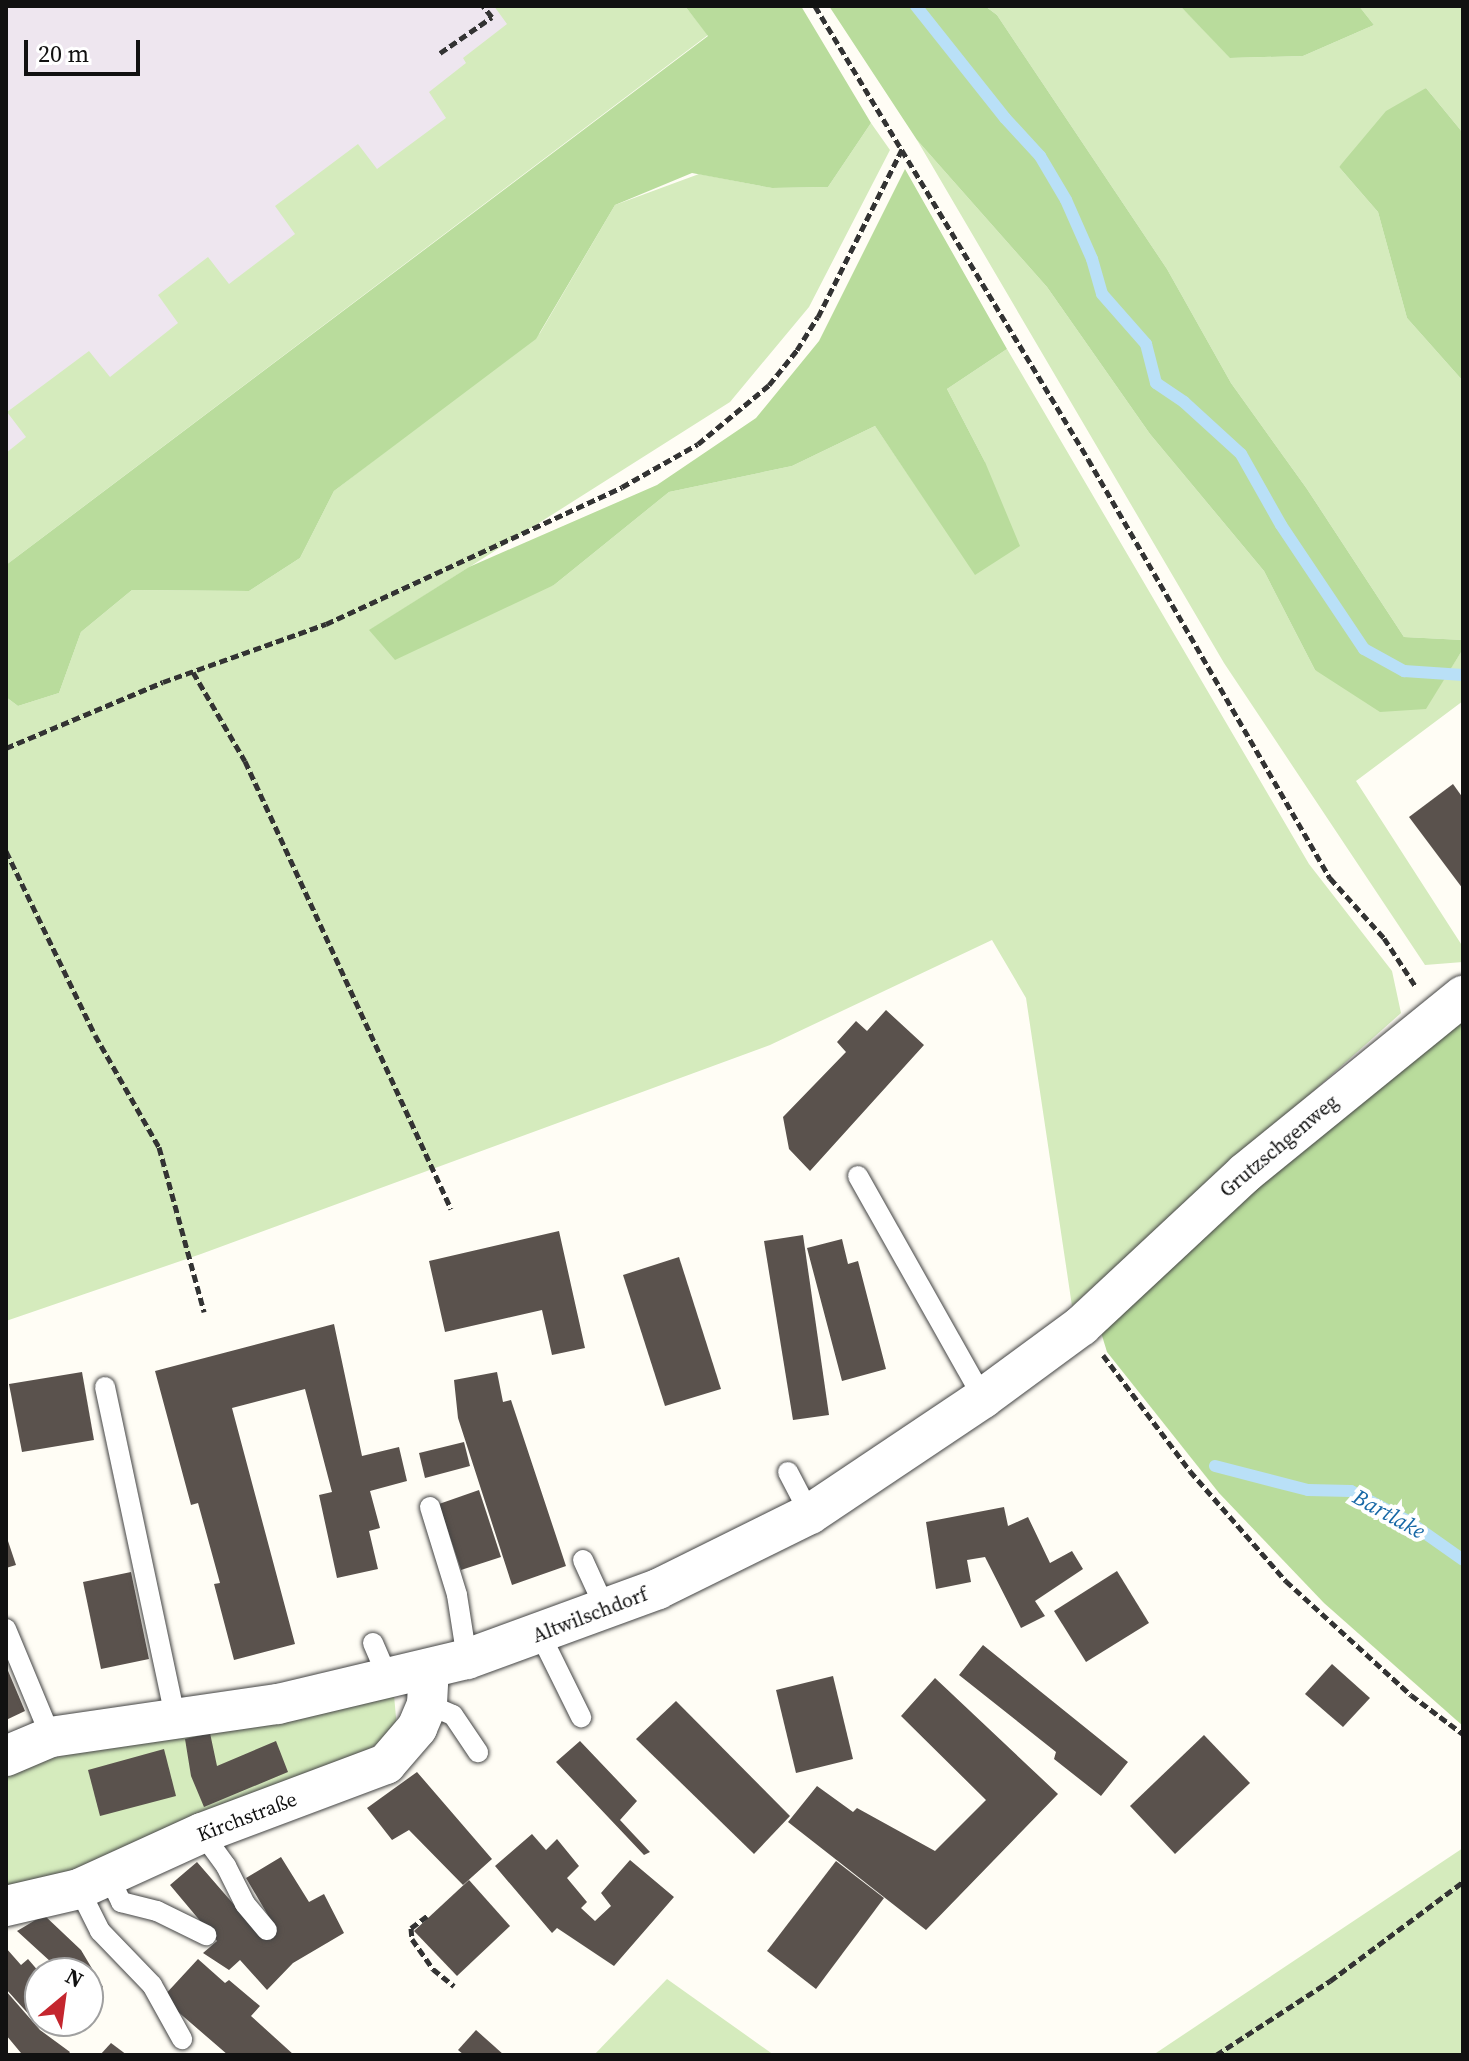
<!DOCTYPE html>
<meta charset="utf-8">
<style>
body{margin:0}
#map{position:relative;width:1469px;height:2061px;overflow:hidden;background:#fffdf5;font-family:"Source Serif 4",serif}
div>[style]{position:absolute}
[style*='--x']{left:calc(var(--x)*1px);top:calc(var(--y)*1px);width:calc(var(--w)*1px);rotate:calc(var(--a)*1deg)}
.industrial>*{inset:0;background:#eee6ef}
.green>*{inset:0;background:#d5ebbd}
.forest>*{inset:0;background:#b9dc9c}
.stream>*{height:12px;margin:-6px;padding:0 6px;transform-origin:6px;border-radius:6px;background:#b9e0f7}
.building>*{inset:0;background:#5a524d}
.path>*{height:5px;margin-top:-2.5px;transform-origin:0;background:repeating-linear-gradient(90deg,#333 0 8px,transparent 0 12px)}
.roads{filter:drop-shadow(0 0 2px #444) drop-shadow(0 0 2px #444)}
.service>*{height:20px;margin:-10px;padding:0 10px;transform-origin:10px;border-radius:10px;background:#fff}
.minor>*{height:40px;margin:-20px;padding:0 20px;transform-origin:20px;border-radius:20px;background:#fff}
span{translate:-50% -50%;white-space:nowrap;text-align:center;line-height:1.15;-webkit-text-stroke:8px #fff;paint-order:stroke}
.street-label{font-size:20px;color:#111}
.water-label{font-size:22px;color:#1768a6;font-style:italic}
.frame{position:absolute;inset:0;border:8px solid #111;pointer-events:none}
.north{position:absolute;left:24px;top:1957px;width:80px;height:80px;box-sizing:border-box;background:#fff;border:2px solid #a0a0a0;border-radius:50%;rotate:29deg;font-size:22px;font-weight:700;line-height:32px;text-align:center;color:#111}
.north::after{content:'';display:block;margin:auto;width:28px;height:36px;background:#c4262e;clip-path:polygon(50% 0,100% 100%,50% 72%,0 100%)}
.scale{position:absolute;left:24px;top:40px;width:116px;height:36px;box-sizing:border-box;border:4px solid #111;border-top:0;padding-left:10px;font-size:24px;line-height:28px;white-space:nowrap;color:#111;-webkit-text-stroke:6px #fff;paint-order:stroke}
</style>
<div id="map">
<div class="industrial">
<i style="clip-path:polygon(6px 6px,685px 6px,6px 565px)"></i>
</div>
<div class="green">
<i style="clip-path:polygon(494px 6px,685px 6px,708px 35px,6px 565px,6px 453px,26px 437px,7px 412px,89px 351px,110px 377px,178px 323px,158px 295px,208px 257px,229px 284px,295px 234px,275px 206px,358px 144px,377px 169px,446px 118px,429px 92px,466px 63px,463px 58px,507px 24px)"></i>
<i style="clip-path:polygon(985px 6px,1180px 6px,1231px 58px,1303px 56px,1374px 25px,1359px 6px,1463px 6px,1463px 133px,1426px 88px,1339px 167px,1378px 212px,1407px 318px,1463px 381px,1463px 640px,1404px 637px,1307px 489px,1231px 383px,1167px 269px,997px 15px)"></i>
<i style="clip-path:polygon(871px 123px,890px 150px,809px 307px,730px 402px,370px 630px,554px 585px,669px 492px,792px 466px,875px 426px,976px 574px,985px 462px,947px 389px,1007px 349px,1309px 864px,1392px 971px,1401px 1013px,1072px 1306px,1026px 998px,992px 940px,770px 1045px,201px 1254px,6px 1321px,6px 697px,18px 706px,59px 693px,81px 632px,132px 590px,249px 591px,300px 558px,334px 491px,540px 333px,615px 205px,699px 174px,772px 188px,828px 187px)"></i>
<i style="clip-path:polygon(917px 140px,1047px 287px,1150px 434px,1264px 571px,1315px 670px,1425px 709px,1463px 649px,1463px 701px,1356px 781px,1463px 947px,1463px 962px,1425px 965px,1224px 663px)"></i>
<i style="clip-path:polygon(394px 1695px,397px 1729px,360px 1756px,120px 1855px,6px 1891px,6px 1778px,36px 1762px,121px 1742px)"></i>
<i style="clip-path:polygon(1463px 1848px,1463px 2055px,1153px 2055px)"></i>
<i style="clip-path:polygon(667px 1979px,774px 2055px,594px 2055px)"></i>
</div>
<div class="forest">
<i style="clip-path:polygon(685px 6px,801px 6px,871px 123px,828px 187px,772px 188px,692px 173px,615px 205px,536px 339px,334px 491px,300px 558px,249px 591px,132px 590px,81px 632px,59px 693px,18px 706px,6px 697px,6px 565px,708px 36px)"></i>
<i style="clip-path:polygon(829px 6px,985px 6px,997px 15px,1167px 269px,1231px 383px,1307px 489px,1404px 637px,1463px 640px,1463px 649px,1426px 709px,1380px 712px,1315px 670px,1264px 571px,1150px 434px,1047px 287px,917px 140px)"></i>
<i style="clip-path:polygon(1180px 6px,1359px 6px,1374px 25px,1303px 56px,1230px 58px)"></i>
<i style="clip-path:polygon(1426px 88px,1463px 133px,1463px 381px,1407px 318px,1378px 212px,1339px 167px,1386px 111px)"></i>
<i style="clip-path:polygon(905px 169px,1007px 349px,947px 389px,985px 462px,1020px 546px,975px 575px,875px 426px,792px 466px,669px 492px,554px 585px,395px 660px,369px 630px,469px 567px,657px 485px,756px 418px,819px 341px)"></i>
<i style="clip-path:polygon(1463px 1021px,1463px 1726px,1324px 1603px,1219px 1493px,1107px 1352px,1100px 1329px,1256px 1183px)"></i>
</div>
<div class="stream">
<i style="--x:916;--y:6;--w:143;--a:51.5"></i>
<i style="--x:1005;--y:118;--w:52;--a:47.4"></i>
<i style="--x:1040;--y:156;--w:51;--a:59.4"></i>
<i style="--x:1066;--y:200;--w:64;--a:66.2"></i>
<i style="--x:1092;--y:259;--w:36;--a:74"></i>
<i style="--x:1102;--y:294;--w:67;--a:48.7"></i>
<i style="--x:1146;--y:344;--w:40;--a:75.6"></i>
<i style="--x:1156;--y:383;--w:34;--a:34"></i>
<i style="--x:1184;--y:402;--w:77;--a:42.4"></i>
<i style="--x:1241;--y:454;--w:81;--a:60.6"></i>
<i style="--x:1281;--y:525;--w:149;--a:56.2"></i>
<i style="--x:1364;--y:649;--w:46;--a:28.8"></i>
<i style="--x:1404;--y:671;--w:59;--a:3.9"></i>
<i style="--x:1215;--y:1466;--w:96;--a:14.5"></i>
<i style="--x:1308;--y:1490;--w:43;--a:1.3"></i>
<i style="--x:1351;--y:1491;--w:64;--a:27.8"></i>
<i style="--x:1408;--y:1521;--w:67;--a:35.3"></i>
</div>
<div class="building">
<i style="clip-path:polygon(1453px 784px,1463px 798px,1463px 889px,1409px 817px)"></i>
<i style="clip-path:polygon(886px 1010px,924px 1045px,810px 1171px,789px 1149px,783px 1117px,846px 1052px,837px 1042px,856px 1021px,867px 1031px)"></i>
<i style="clip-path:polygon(559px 1231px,585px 1348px,552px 1355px,542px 1310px,445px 1332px,429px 1261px)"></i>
<i style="clip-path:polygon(803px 1235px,829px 1415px,793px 1420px,764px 1241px)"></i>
<i style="clip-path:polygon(842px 1239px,848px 1264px,858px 1261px,886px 1369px,842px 1381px,807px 1248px)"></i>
<i style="clip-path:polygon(679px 1257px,721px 1389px,665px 1406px,623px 1275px)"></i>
<i style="clip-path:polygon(334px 1324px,362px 1456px,399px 1447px,407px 1481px,370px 1491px,380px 1528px,369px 1531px,378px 1569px,337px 1578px,319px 1495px,332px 1492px,305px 1389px,232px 1408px,295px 1644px,234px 1660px,214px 1584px,220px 1583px,198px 1503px,191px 1505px,155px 1371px)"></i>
<i style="clip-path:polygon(82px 1372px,94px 1440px,22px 1452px,9px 1384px)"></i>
<i style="clip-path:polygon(497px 1372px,503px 1402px,511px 1400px,566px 1566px,512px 1585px,458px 1418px,454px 1380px)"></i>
<i style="clip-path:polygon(464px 1442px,470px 1466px,425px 1478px,419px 1453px)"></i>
<i style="clip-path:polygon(479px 1490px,501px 1557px,461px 1570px,439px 1504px)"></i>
<i style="clip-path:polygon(1004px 1507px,1008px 1526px,1028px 1517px,1050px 1563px,1072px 1551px,1083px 1569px,1035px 1601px,1045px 1616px,1021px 1628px,985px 1557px,967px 1560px,971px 1582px,936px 1589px,926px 1522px)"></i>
<i style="clip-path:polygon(6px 1535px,16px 1565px,6px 1568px)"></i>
<i style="clip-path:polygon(1117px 1571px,1149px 1623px,1086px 1662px,1054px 1611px)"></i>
<i style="clip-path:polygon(131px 1572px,149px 1659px,101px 1669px,83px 1582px)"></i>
<i style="clip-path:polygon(983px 1645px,1128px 1762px,1101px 1796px,1054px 1759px,1056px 1752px,959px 1675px)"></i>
<i style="clip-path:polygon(1332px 1664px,1370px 1698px,1343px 1727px,1305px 1694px)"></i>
<i style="clip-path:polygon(6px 1666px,25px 1711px,6px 1720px)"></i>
<i style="clip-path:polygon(833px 1676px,853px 1759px,796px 1773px,776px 1690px)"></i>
<i style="clip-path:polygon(935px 1678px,1058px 1794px,926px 1930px,788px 1822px,817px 1786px,853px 1812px,857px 1808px,935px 1851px,986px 1800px,901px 1716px)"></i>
<i style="clip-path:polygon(676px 1701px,790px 1816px,754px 1854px,636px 1739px)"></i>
<i style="clip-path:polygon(210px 1733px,217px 1766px,276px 1741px,288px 1772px,204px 1807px,191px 1776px,185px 1739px)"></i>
<i style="clip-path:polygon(1204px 1735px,1250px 1783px,1175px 1854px,1130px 1806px)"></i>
<i style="clip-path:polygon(580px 1741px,637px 1801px,620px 1820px,650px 1852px,644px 1855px,556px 1762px)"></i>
<i style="clip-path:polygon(164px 1749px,176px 1796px,100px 1816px,88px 1770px)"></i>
<i style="clip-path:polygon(417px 1772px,492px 1859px,463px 1885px,409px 1830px,392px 1840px,367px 1808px)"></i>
<i style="clip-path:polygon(532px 1834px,546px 1850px,557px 1839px,579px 1866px,567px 1878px,587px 1902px,581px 1908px,595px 1921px,611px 1906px,601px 1893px,630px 1860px,674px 1897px,614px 1966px,557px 1928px,552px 1933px,495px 1866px)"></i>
<i style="clip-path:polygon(281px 1857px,309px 1902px,324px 1894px,344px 1933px,293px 1963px,267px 1990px,240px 1960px,229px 1970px,203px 1953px,217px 1941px,170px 1885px,197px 1862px,262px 1937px,275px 1927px,246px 1878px)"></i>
<i style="clip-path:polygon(836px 1861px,884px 1898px,816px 1989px,767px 1951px)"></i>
<i style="clip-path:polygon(469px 1880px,510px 1926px,457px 1976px,414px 1931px)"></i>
<i style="clip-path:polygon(44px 1915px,81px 1950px,103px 1987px,88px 2001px,88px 1973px,63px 1973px,17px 1931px)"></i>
<i style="clip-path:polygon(6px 1948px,21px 1965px,28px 1959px,40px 1973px,40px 2021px,49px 2021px,41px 2028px,6px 1989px)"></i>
<i style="clip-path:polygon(198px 1959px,225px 1983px,229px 1980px,260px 2006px,251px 2016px,294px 2055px,228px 2055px,162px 1998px)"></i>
<i style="clip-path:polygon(6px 1991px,40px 2030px,70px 2052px,68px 2055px,21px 2053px,6px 2035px)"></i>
<i style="clip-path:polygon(476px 2030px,504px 2055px,464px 2055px,458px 2050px)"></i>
<i style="clip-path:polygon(111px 2043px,127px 2055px,100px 2055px)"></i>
</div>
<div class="path">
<i style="--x:815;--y:6;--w:529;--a:58.92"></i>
<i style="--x:1088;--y:459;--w:484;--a:60"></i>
<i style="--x:1330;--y:878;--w:81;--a:48"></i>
<i style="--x:1384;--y:938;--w:59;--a:56.9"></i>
<i style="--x:440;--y:53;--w:63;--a:-34.7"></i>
<i style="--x:492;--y:17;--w:14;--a:-129"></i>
<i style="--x:193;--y:672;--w:103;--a:59.7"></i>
<i style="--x:245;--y:761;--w:493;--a:65.3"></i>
<i style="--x:6;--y:748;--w:170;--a:-22.8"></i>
<i style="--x:163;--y:682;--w:173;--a:-19.6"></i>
<i style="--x:326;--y:624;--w:326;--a:-24.8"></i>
<i style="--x:622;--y:487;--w:87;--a:-29.5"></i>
<i style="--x:698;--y:444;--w:92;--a:-39.7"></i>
<i style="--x:769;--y:385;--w:45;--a:-51.3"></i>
<i style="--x:797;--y:350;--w:39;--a:-58"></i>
<i style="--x:818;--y:317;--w:190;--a:-63.4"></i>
<i style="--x:6;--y:851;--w:204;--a:64.2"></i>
<i style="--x:95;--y:1035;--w:129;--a:60.3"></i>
<i style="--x:159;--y:1147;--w:171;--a:74.7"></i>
<i style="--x:1103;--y:1355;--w:145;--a:53.1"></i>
<i style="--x:1190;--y:1471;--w:146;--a:48.9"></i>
<i style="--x:1286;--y:1581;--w:169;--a:42.4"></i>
<i style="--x:1411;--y:1695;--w:65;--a:36.9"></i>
<i style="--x:427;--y:1916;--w:20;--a:143"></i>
<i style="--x:411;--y:1928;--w:11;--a:85"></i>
<i style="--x:412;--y:1939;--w:37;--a:55"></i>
<i style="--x:433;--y:1969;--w:27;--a:39"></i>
<i style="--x:1216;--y:2055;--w:136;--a:-33"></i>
<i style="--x:1330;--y:1981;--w:166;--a:-36.7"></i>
</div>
<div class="roads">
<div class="service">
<i style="--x:858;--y:1176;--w:255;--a:60.6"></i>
<i style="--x:105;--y:1387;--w:340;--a:78"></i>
<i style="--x:788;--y:1472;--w:47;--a:62.4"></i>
<i style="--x:430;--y:1507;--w:92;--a:72.9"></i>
<i style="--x:457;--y:1595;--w:65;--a:81.1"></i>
<i style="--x:583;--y:1560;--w:53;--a:65.4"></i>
<i style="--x:6;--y:1629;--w:117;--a:67.4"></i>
<i style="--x:540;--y:1634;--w:93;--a:63.7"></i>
<i style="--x:373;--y:1643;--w:40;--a:66.6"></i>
<i style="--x:427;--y:1704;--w:28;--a:23"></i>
<i style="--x:453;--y:1715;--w:45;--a:56"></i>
<i style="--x:202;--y:1833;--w:41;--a:54"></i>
<i style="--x:226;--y:1866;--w:42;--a:63.4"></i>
<i style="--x:245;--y:1904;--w:34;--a:50"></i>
<i style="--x:109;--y:1877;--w:28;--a:64"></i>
<i style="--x:121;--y:1902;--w:37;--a:14"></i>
<i style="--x:157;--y:1911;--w:55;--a:26.1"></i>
<i style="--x:79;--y:1889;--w:47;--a:63.4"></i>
<i style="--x:100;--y:1931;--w:75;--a:46.1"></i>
<i style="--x:152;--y:1985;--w:62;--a:60.9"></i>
</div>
<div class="minor">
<i style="--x:6;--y:1756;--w:49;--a:-22.9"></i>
<i style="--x:51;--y:1737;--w:229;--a:-8.3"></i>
<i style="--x:278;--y:1704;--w:194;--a:-13.4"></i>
<i style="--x:467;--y:1659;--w:203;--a:-20.1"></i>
<i style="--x:658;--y:1589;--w:169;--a:-26.3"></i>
<i style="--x:810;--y:1514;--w:208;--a:-33.8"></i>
<i style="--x:983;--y:1398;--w:122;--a:-36.3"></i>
<i style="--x:1081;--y:1326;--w:224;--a:-43"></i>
<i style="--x:1245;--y:1173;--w:281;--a:-39.1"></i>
<i style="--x:6;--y:1906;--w:75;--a:-13.1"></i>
<i style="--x:79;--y:1889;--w:135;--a:-24.5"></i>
<i style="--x:202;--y:1833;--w:197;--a:-20.6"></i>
<i style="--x:386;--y:1764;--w:48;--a:-49.3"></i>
<i style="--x:417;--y:1728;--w:26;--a:-67"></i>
<i style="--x:427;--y:1704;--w:35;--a:-87"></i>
</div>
</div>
<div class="street-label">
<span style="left:1279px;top:1146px;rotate:-40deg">Grutzschgenweg</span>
<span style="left:590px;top:1615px;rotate:-21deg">Altwilschdorf</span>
<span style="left:247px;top:1817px;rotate:-21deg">Kirchstraße</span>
</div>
<div class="water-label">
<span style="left:1389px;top:1514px;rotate:29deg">Bartlake</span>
</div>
<div class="frame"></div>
<div class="north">N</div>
<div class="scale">20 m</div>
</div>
